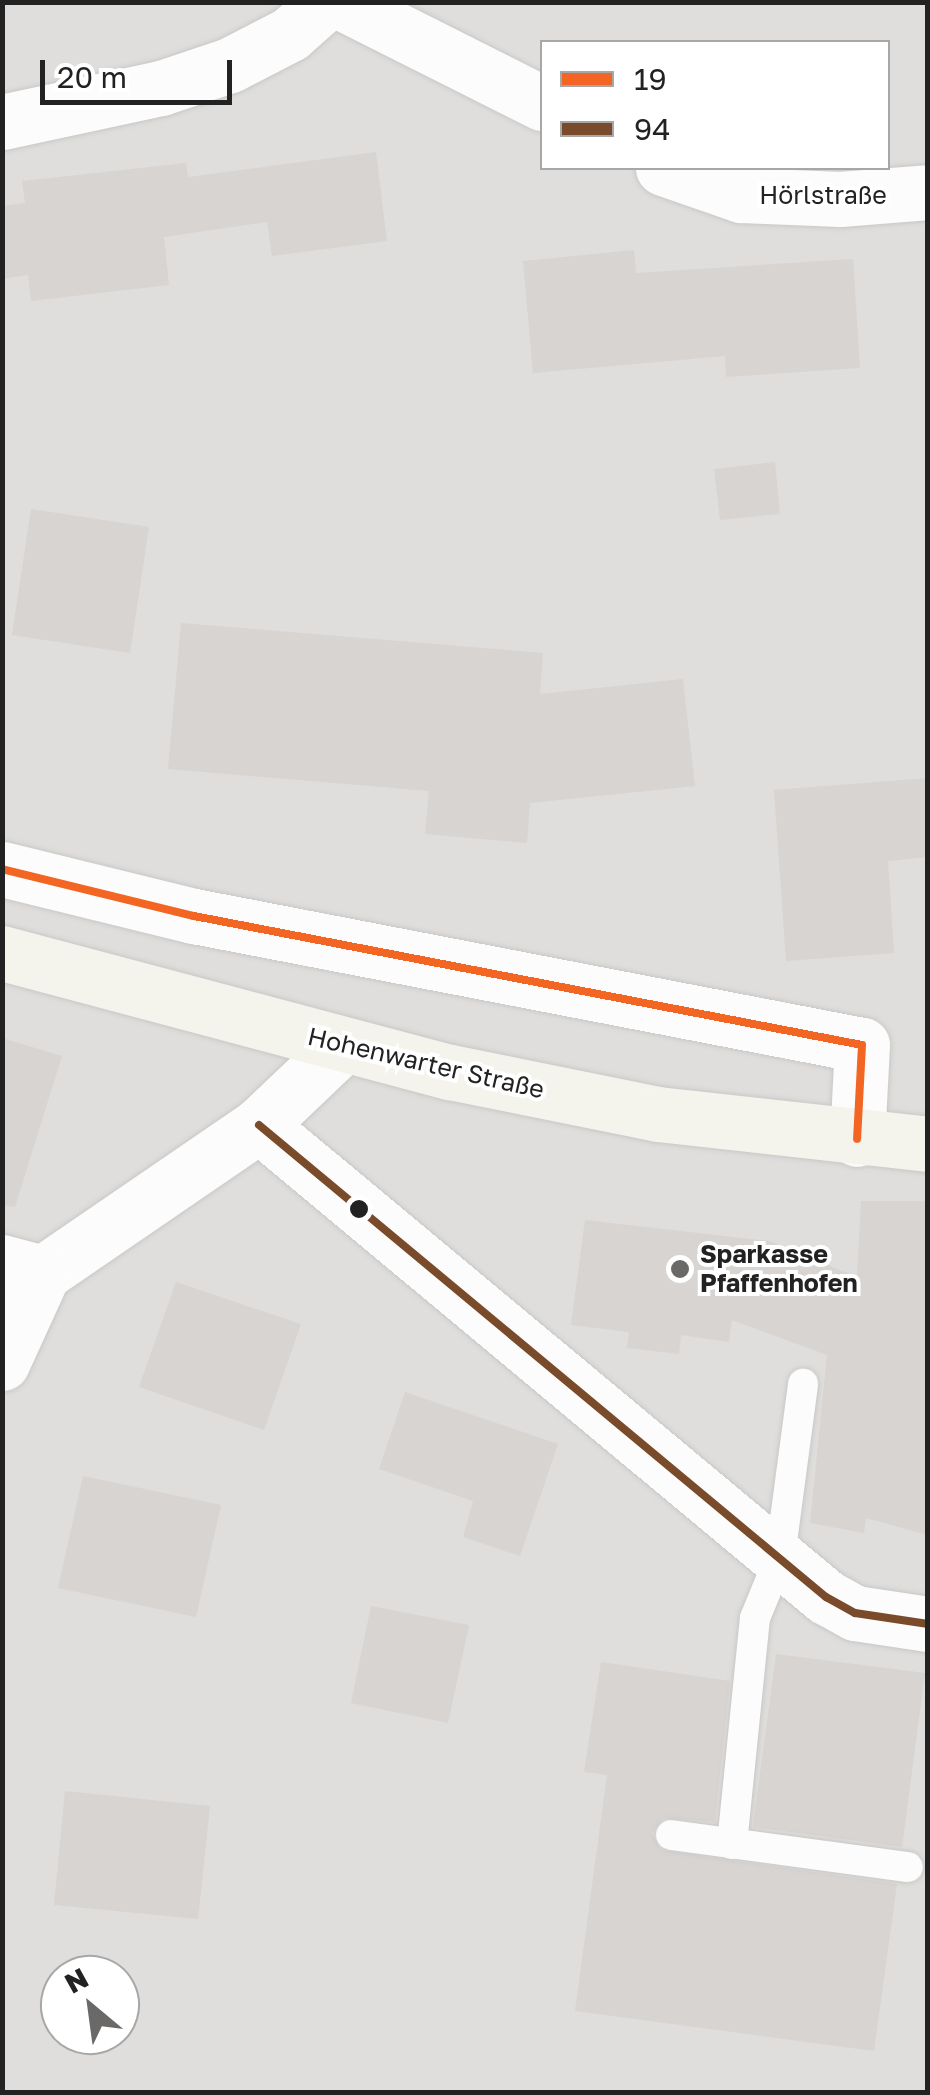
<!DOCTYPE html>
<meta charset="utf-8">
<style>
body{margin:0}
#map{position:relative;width:930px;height:2095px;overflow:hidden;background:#f0eeeb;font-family:"Golos Text",sans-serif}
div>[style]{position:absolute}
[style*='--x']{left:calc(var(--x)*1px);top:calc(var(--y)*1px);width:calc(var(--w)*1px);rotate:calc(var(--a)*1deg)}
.residential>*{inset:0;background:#dfdedc}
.building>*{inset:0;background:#d7d4d2}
.roads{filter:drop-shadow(0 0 2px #c9c8c7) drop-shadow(0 0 2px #c9c8c7)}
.lane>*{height:30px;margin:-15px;padding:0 15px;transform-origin:15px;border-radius:15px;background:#fdfcfc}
.street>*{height:55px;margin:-27.5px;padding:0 27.5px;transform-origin:27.5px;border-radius:27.5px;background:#fdfcfc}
.secondary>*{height:55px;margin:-27.5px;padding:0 27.5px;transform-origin:27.5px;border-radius:27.5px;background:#f4f4ed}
.bus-1>*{height:8px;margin:-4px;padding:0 4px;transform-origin:4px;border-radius:4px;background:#f26522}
.bus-2>*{height:8px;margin:-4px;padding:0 4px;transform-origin:4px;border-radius:4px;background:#7a4b2a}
.dots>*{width:28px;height:28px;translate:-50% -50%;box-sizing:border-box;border:5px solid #fff;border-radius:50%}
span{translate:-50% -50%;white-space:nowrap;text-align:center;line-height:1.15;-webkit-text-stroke:8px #fff;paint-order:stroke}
.street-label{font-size:25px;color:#222}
.poi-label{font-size:25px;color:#222;font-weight:700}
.left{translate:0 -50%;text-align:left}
.frame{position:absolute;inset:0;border:5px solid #222;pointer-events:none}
.legend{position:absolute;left:540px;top:40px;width:350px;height:130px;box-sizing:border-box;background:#fff;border:2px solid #a7a7a7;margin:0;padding:12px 18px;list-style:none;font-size:30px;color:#222}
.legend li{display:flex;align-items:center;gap:20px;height:50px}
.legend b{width:50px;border:2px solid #a7a7a7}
.north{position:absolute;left:40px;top:1955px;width:100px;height:100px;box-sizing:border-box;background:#fff;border:2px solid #a7a7a7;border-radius:50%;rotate:331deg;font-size:28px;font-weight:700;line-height:40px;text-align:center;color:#222}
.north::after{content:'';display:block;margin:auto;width:35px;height:45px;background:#6a6968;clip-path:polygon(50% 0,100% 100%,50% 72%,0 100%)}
.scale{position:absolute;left:40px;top:60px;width:192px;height:45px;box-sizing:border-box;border:5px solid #222;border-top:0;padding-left:12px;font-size:30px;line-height:35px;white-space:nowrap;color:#222;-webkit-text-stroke:8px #fff;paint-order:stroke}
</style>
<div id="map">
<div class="residential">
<i style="clip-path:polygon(evenodd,3px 3px,927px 3px,927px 2092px,3px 2092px,3px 3px,542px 42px,888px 42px,888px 168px,542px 168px,542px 42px,3px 3px,60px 1975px,120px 1975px,120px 2035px,60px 2035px,60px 1975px)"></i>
</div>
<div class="building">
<i style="clip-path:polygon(376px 152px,387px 241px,272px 256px,267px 222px,164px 237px,169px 285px,31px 301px,28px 275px,2px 279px,2px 206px,25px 203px,22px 181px,186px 163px,188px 177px)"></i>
<i style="clip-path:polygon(634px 250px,636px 273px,853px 259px,860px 368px,726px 377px,725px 356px,533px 373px,523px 261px)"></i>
<i style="clip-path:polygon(775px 462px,780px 514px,720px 520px,714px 469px)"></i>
<i style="clip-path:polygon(31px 509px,149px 527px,130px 653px,12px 635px)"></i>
<i style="clip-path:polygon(181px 623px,543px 653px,540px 694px,683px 679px,695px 786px,530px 803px,527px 843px,425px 834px,429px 791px,168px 769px)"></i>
<i style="clip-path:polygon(928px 778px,928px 857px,888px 861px,894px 953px,786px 961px,774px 790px)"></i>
<i style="clip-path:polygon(2px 1038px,62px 1056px,15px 1207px,2px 1205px)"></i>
<i style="clip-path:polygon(861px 1201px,928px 1201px,928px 1535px,866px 1518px,864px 1533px,810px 1523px,827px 1355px,732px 1320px,729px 1342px,681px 1335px,679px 1354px,627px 1348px,629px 1332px,571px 1325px,585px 1220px,769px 1241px,857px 1277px)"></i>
<i style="clip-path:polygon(176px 1282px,301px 1324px,264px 1430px,139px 1387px)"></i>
<i style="clip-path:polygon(405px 1392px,558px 1444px,520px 1556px,463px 1537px,473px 1501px,379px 1469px)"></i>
<i style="clip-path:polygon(83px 1476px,221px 1505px,196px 1617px,58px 1588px)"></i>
<i style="clip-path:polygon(371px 1606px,469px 1625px,448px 1723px,351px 1703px)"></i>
<i style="clip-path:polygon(776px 1654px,925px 1673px,902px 1847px,753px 1827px)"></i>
<i style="clip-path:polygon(601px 1662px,730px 1681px,715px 1822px,663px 1818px,652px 1833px,660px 1850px,897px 1884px,874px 2051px,575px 2011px,607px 1775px,584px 1772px)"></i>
<i style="clip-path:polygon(65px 1791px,210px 1806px,198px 1919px,54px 1905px)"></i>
</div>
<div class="roads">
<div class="lane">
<i style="--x:671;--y:1835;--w:239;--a:7.7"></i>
<i style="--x:732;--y:1844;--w:227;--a:-84.2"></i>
<i style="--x:755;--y:1618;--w:66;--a:-67.7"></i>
<i style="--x:780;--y:1557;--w:175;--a:-82.4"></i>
</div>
<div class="street">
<i style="--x:341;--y:2;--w:225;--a:26.7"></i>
<i style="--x:2;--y:122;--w:163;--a:-12.1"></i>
<i style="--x:161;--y:88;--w:73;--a:-18.4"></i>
<i style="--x:230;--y:65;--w:68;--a:-27.3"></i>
<i style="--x:290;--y:34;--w:48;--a:-41.6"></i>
<i style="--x:663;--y:168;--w:83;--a:19.1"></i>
<i style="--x:741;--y:195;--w:99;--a:2.3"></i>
<i style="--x:840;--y:199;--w:88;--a:-4.5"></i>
<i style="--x:2;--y:869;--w:198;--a:13.8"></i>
<i style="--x:194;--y:916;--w:680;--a:10.93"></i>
<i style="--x:862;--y:1045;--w:94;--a:93"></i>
<i style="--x:259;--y:1125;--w:738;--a:39.78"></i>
<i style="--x:826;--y:1597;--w:33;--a:29"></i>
<i style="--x:855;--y:1613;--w:74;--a:8.6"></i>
<i style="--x:2;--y:1262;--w:42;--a:15"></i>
<i style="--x:43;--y:1273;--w:262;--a:-34.4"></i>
<i style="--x:259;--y:1125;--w:117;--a:-43.6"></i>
<i style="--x:2;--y:1363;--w:99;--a:-65.5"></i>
</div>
<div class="secondary">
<i style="--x:2;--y:953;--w:464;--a:14.9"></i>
<i style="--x:450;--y:1072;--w:212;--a:11.4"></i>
<i style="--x:658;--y:1114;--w:272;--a:6.3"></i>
</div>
</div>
<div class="bus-1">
<i style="--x:2;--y:869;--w:198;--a:13.8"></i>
<i style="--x:194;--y:916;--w:680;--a:10.93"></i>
<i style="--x:862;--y:1045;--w:94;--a:93"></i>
</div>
<div class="bus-2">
<i style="--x:259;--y:1125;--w:738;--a:39.78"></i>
<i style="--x:826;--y:1597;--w:33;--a:29"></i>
<i style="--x:855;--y:1613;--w:74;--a:8.6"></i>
</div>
<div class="dots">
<i style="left:359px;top:1209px;background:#222"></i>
<i style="left:680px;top:1269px;background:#6a6968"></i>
</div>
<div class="street-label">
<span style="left:823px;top:195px">Hörlstraße</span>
<span style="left:426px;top:1063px;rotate:13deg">Hohenwarter Straße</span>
</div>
<div class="poi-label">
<span class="left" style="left:700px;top:1269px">Sparkasse<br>Pfaffenhofen</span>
</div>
<div class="frame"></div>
<ul class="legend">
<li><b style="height:12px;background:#f26522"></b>19</li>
<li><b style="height:12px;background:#7a4b2a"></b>94</li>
</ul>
<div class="north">N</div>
<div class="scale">20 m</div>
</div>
